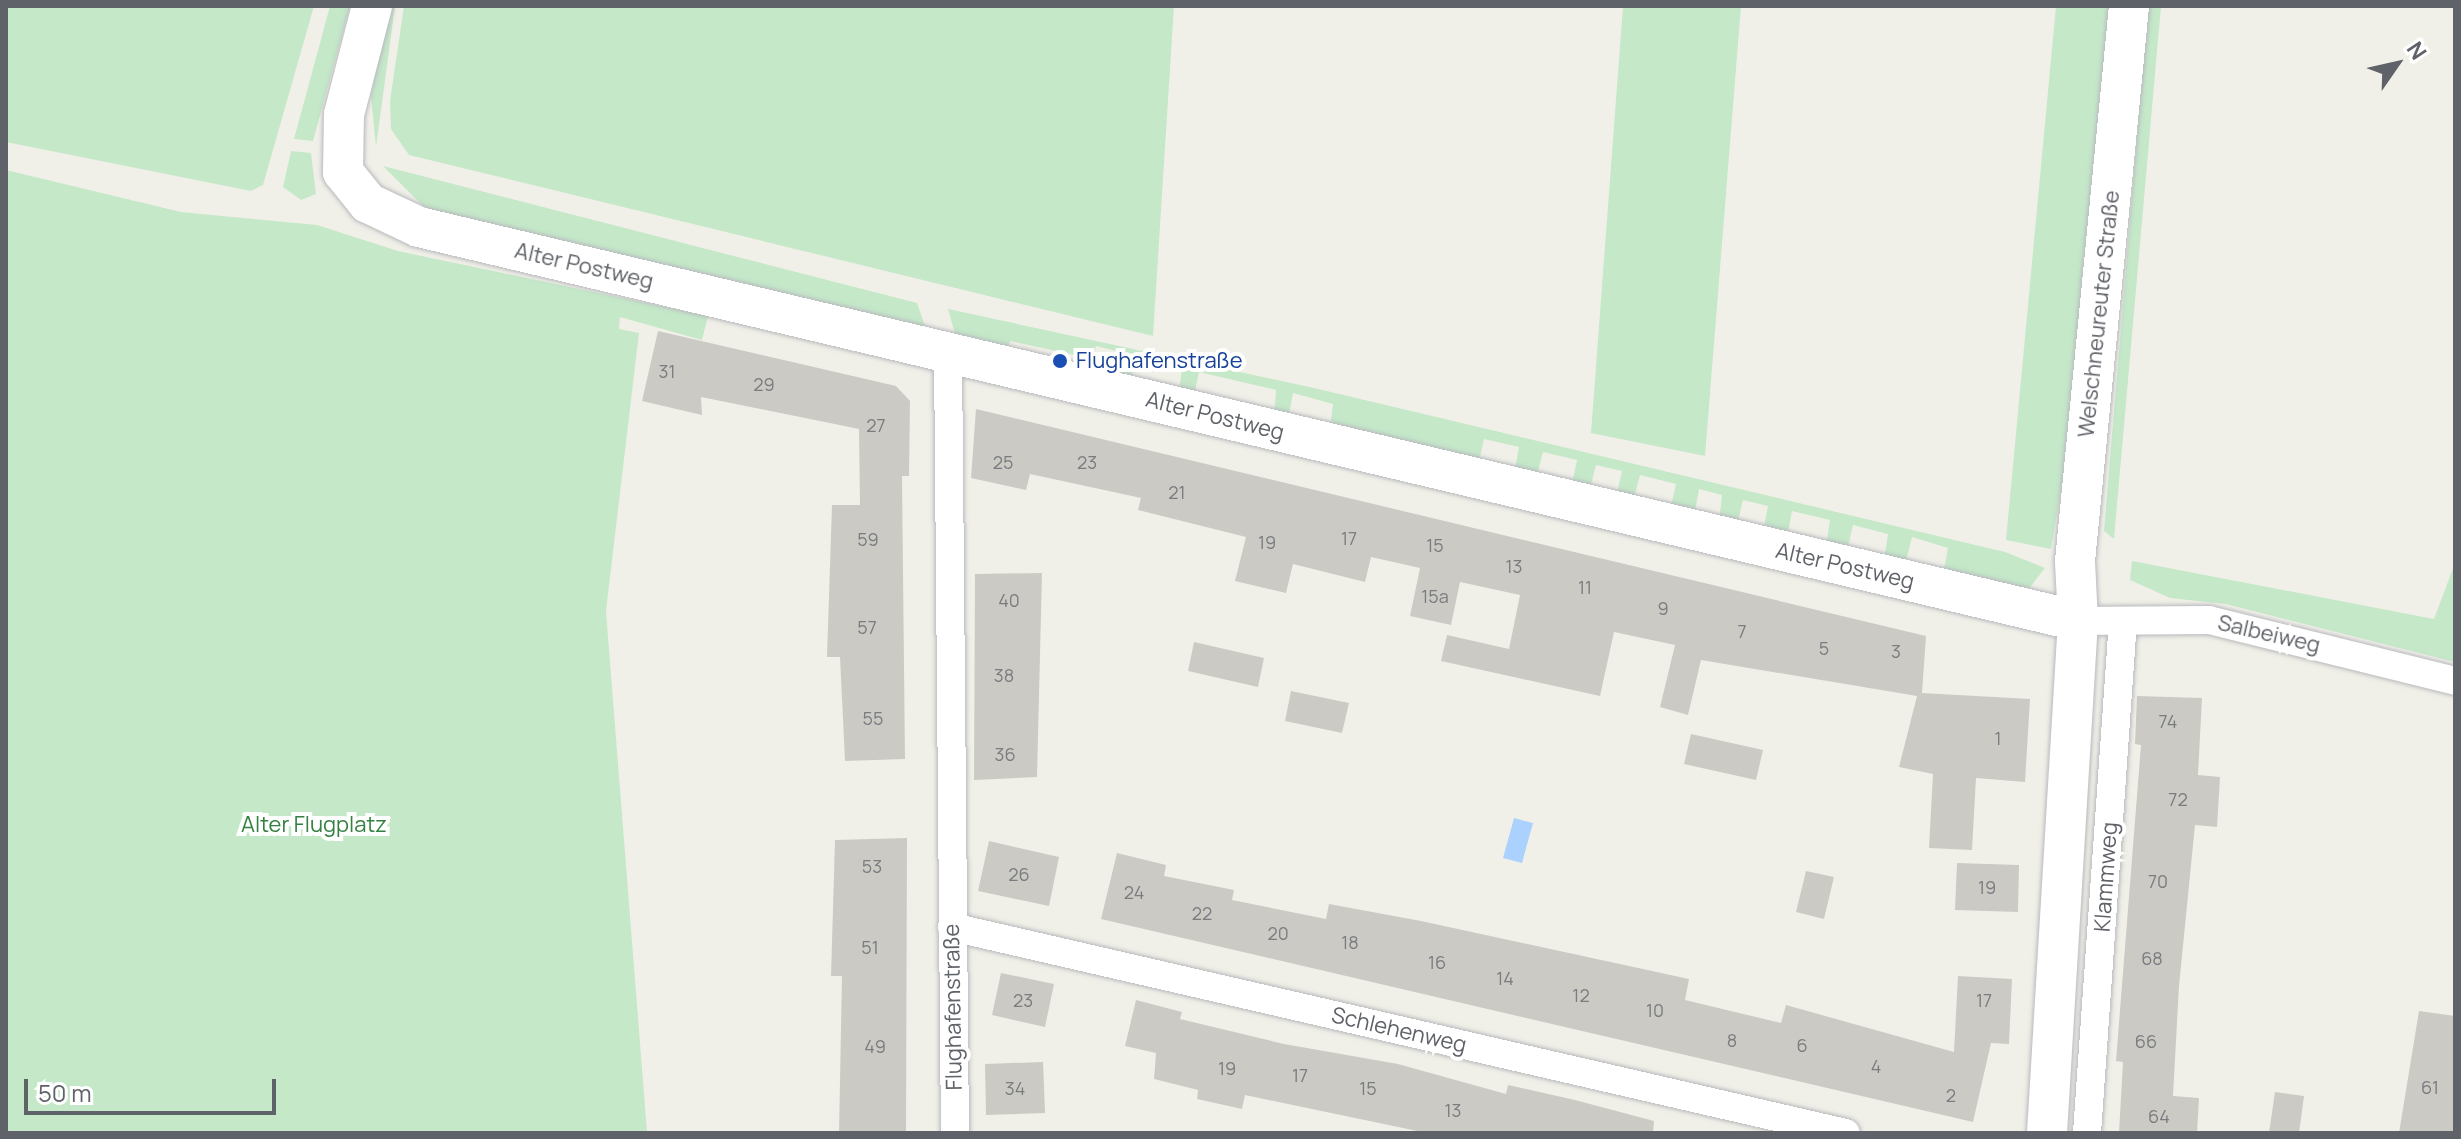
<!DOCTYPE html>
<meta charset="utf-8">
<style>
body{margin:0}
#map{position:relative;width:2461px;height:1139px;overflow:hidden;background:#f1f0e8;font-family:Manrope,sans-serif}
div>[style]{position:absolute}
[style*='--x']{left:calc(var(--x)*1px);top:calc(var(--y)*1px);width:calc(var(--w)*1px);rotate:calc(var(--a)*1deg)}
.green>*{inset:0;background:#c5e8c9}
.water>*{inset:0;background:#abd1fe}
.building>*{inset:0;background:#cccac5}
.roads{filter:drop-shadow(0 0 2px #b8b9be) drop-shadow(0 0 2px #b8b9be)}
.minor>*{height:28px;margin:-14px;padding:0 14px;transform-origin:14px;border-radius:14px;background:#fff}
.secondary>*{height:40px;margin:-20px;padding:0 20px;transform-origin:20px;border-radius:20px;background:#fff}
.dots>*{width:22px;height:22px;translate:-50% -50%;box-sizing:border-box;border:4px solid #fff;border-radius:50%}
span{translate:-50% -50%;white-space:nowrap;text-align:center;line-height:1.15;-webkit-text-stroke:8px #fff;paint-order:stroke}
.number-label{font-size:18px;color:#7a7c7f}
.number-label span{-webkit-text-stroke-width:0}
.street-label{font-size:22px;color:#5f6268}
.transit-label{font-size:22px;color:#164399}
.left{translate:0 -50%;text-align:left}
.park-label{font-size:22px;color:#358141}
.frame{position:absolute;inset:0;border:8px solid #5f6268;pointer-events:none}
.north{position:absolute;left:2357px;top:24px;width:80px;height:80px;-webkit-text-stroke:6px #fff;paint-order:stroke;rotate:56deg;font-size:22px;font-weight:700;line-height:32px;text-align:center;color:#5f6268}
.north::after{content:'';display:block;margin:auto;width:28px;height:36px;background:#5f6268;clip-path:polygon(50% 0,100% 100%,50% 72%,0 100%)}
.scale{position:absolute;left:24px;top:1079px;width:252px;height:36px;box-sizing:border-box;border:4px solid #5f6268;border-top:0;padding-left:10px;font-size:24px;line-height:28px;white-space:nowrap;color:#5f6268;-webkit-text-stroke:6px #fff;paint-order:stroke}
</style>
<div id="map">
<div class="green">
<i style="clip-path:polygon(6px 6px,314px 6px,263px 185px,251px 191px,6px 142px)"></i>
<i style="clip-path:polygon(330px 6px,350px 6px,313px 141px,294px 139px)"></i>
<i style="clip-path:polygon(388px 6px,395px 6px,376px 147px,371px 97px)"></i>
<i style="clip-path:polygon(404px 6px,1174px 6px,1153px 336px,409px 155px,391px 129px,390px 101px)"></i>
<i style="clip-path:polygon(1623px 6px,1741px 6px,1705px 456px,1591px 433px)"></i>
<i style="clip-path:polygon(2056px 6px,2112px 6px,2076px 404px,2051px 549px,2006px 540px)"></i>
<i style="clip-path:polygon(2148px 6px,2161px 6px,2114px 539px,2104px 531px)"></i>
<i style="clip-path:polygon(291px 151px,311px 153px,316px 194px,301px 200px,283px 187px)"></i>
<i style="clip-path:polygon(383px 166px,917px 303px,926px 329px,430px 213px)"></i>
<i style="clip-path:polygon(6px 170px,181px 212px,317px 225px,398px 251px,708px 316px,702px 340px,620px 317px,619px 329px,639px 333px,606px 611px,647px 1132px,696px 1133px,6px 1133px)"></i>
<i style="clip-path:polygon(948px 309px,1314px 388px,2005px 552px,2045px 568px,2028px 590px,1943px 575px,1948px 548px,1912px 537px,1905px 565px,1884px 560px,1888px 534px,1853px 525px,1847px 552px,1826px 547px,1830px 520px,1792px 511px,1787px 538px,1763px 532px,1768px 506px,1743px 500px,1737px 525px,1719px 522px,1722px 495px,1699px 489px,1694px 517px,1670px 511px,1676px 484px,1640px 475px,1633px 502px,1616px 498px,1622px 471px,1596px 465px,1589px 492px,1571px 488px,1577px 460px,1543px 452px,1536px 479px,1514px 474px,1519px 447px,1484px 439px,1478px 466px,1330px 429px,1333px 404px,1293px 393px,1288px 419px,1274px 416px,1276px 390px,1199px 372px,1194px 396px,1179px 392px,1182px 368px,1136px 357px,1131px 380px,1117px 377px,1120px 352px,1096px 346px,1093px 359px,1010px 341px,1007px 352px,957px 341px)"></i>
<i style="clip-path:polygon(2132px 561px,2434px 619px,2455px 563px,2455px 662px,2226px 604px,2170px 598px,2130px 580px)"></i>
</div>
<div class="water">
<i style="clip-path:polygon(1514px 818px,1533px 823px,1522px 863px,1503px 858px)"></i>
</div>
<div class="building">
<i style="clip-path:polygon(658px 331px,896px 386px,910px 401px,909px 476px,902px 476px,905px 759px,845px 761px,840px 657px,827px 657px,832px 505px,860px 505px,859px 429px,701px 397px,702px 415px,642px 401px)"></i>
<i style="clip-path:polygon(976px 409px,1926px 636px,1922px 693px,2030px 699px,2025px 782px,1976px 778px,1972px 850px,1929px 848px,1933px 774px,1899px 767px,1917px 696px,1701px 660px,1688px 715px,1660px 707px,1675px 645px,1614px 632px,1600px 696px,1441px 661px,1447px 635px,1509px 649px,1520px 595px,1460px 582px,1451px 625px,1410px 616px,1420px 568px,1371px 557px,1365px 582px,1293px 564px,1286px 593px,1235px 581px,1246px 537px,1138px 510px,1141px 498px,1030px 474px,1026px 490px,971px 478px)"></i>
<i style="clip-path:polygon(1042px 573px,1037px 777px,974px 780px,975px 574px)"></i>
<i style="clip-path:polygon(1194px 642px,1264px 658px,1258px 687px,1188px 671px)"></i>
<i style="clip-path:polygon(1291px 691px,1349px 703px,1342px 733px,1285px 721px)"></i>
<i style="clip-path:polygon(2137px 696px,2202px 698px,2198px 775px,2220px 777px,2217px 827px,2195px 825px,2179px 986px,2173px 1096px,2199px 1098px,2197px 1133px,2119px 1133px,2123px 1062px,2116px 1061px,2141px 745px,2135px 744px)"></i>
<i style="clip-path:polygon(1691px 734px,1763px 750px,1756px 780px,1684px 764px)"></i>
<i style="clip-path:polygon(907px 838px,906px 1133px,839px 1133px,842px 976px,831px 976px,835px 840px)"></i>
<i style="clip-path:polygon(989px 841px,1059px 857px,1049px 906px,978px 891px)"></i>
<i style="clip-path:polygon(1117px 853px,1166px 865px,1164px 876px,1234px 890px,1232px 900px,1326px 919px,1329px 904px,1421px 921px,1689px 979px,1685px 1000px,1781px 1023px,1786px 1005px,1954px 1052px,1958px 976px,2012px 979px,2009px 1044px,1991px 1043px,1973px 1122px,1101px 919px)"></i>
<i style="clip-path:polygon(1957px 863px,2019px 865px,2018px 912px,1955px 910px)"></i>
<i style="clip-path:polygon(1806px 871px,1834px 877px,1824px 919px,1796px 912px)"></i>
<i style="clip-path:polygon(1001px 973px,1054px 984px,1045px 1027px,992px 1015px)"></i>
<i style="clip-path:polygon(1136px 1000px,1182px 1012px,1180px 1019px,1284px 1044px,1398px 1064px,1506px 1094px,1508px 1085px,1575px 1100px,1654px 1121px,1653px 1133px,1427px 1133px,1245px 1095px,1242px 1109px,1197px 1099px,1198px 1090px,1154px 1079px,1156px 1053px,1125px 1046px)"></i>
<i style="clip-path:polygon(2419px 1011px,2455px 1016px,2455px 1133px,2399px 1133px)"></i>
<i style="clip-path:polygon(1043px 1062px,1045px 1113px,986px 1115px,985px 1064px)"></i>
<i style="clip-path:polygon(2275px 1092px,2304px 1096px,2299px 1133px,2269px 1133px)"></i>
</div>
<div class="roads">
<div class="minor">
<i style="--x:948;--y:353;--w:780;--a:89.49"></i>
<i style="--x:2078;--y:621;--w:131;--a:-0.4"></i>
<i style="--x:2209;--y:620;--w:253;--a:13.9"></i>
<i style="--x:952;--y:927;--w:917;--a:12.98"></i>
<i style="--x:2087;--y:1133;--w:513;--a:-85.98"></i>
</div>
<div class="secondary">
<i style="--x:372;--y:6;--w:112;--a:104.5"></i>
<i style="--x:344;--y:114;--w:58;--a:91"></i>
<i style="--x:343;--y:172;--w:40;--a:51"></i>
<i style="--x:368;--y:203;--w:56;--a:25.2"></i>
<i style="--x:419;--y:227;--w:1705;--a:13.36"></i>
<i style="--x:2047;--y:1133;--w:513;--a:-86.54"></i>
<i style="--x:2078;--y:621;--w:60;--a:-92.9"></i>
<i style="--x:2075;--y:561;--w:558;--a:-84.44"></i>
</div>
</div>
<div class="dots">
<i style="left:1060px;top:361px;background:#1a4fb4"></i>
</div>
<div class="number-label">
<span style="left:667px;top:371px">31</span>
<span style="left:764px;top:384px">29</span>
<span style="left:876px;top:425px">27</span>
<span style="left:1003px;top:462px">25</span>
<span style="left:1087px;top:462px">23</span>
<span style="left:1177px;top:492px">21</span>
<span style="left:1349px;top:538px">17</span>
<span style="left:868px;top:539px">59</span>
<span style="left:1267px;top:542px">19</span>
<span style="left:1435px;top:545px">15</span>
<span style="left:1514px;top:566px">13</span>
<span style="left:1585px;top:587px">11</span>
<span style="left:1435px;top:596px">15a</span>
<span style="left:1009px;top:600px">40</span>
<span style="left:1663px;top:608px">9</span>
<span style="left:867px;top:627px">57</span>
<span style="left:1742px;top:631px">7</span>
<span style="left:1824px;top:648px">5</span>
<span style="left:1896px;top:651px">3</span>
<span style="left:1004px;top:675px">38</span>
<span style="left:873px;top:718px">55</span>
<span style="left:2168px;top:721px">74</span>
<span style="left:1998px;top:738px">1</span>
<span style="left:1005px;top:754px">36</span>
<span style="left:2178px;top:799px">72</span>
<span style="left:872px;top:866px">53</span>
<span style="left:1019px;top:874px">26</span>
<span style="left:2158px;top:881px">70</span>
<span style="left:1987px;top:887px">19</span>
<span style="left:1134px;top:892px">24</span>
<span style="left:1202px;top:913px">22</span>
<span style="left:1278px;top:933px">20</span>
<span style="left:1350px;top:942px">18</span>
<span style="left:870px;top:947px">51</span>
<span style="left:2152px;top:958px">68</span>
<span style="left:1437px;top:962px">16</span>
<span style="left:1505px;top:978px">14</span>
<span style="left:1581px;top:995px">12</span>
<span style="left:1023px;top:1000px">23</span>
<span style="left:1984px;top:1000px">17</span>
<span style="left:1655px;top:1010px">10</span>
<span style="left:1732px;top:1040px">8</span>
<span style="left:2146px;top:1041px">66</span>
<span style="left:1802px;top:1045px">6</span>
<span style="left:875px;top:1046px">49</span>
<span style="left:1876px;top:1066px">4</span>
<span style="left:1227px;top:1068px">19</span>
<span style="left:1300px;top:1075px">17</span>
<span style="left:2430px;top:1087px">61</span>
<span style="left:1015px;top:1088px">34</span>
<span style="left:1368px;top:1088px">15</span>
<span style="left:1951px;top:1095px">2</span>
<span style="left:1453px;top:1110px">13</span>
<span style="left:2159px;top:1116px">64</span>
</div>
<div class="street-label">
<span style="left:584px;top:266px;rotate:13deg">Alter Postweg</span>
<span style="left:2099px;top:314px;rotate:-84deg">Welschneureuter Straße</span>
<span style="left:1215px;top:416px;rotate:14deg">Alter Postweg</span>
<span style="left:1845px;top:566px;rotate:13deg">Alter Postweg</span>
<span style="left:2269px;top:634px;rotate:13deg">Salbeiweg</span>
<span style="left:2106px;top:877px;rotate:-86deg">Klammweg</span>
<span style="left:953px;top:1007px;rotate:-91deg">Flughafenstraße</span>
<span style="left:1399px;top:1030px;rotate:13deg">Schlehenweg</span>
</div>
<div class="transit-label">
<span class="left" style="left:1076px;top:361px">Flughafenstraße</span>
</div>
<div class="park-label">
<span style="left:314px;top:825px">Alter Flugplatz</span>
</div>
<div class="frame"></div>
<div class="north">N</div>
<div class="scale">50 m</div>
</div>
